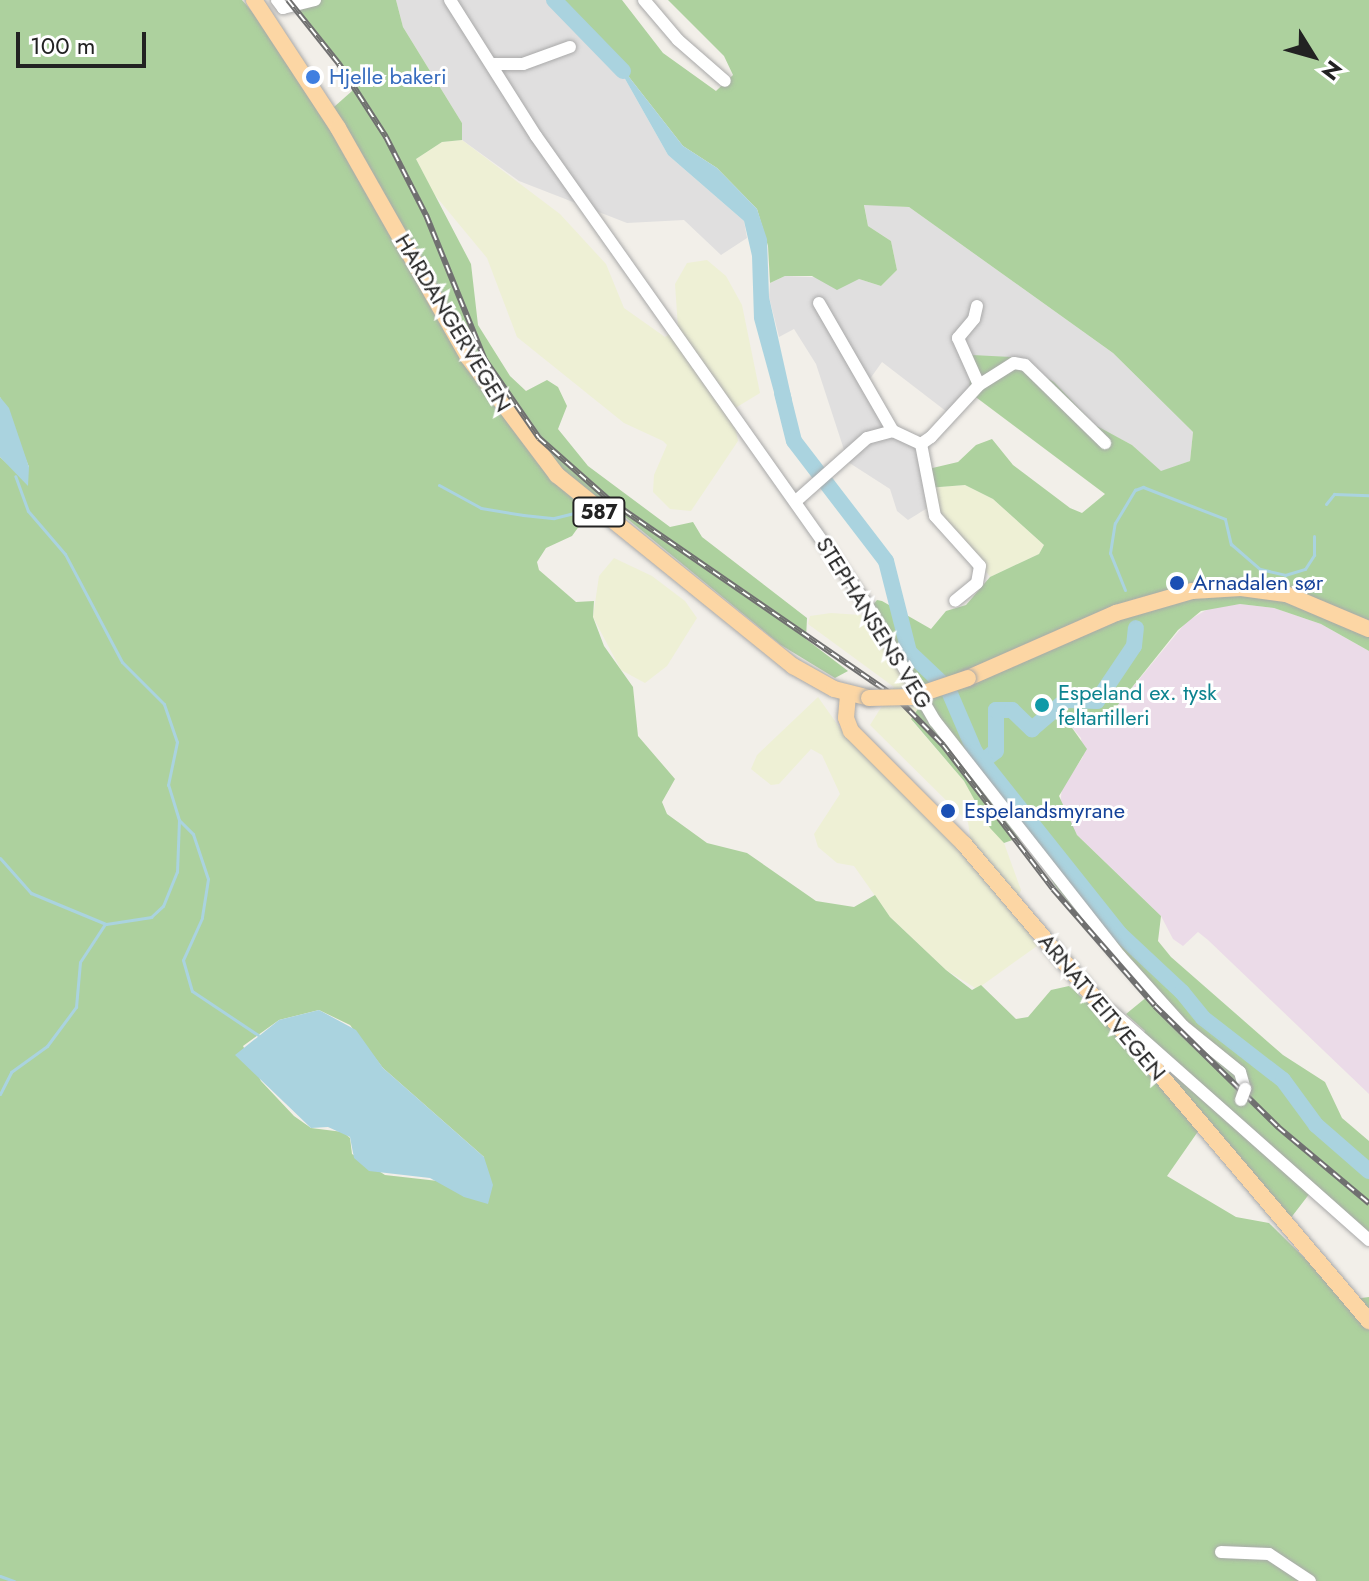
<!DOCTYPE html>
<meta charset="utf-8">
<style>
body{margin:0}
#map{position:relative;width:1369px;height:1581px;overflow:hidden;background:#f2efe9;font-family:Jost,sans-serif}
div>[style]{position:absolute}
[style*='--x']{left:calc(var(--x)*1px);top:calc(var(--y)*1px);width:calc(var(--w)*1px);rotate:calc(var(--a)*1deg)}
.residential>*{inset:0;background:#e0dfdf}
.industrial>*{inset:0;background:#ebdbe8}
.farmland>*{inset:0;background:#eef0d5}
.forest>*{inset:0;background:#add19e}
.water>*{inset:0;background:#aad3df}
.stream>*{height:3px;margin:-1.5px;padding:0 1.5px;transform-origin:1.5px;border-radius:1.5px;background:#aad3df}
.river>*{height:16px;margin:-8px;padding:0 8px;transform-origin:8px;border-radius:8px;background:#aad3df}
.roads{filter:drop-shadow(0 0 2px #a9a9a9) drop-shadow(0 0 2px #a9a9a9)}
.minor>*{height:12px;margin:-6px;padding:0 6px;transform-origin:6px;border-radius:6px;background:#fff}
.major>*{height:16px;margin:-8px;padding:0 8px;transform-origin:8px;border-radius:8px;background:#fcd6a4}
.rail>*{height:6px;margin-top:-3px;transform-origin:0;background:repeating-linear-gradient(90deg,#fff 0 9px,#707070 0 18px);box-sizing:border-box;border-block:2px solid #707070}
.bridges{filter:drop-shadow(0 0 2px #a9a9a9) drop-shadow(0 0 2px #a9a9a9)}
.minor-bridge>*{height:12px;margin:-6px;padding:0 6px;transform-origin:6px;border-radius:6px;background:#fff}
.major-bridge>*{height:16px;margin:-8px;padding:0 8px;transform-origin:8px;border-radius:8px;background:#fcd6a4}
.dots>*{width:22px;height:22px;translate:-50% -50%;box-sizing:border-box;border:4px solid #fff;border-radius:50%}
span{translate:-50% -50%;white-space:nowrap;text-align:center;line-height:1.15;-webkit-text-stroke:6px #fff;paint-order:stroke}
.shield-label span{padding:2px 6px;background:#fff;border:2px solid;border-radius:6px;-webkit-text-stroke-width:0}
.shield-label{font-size:20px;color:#222;font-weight:700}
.shop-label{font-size:22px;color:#366cbe}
.left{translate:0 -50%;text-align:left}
.street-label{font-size:22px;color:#222}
.transit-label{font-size:22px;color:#164399}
.culture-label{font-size:22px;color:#0d838f}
.north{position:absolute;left:1273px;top:16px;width:80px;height:80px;-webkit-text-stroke:6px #fff;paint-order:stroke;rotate:127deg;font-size:22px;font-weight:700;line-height:32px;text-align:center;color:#222}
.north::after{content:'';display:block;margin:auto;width:28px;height:36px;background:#222;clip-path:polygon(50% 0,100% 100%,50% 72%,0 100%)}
.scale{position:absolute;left:16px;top:32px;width:130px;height:36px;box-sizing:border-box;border:4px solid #222;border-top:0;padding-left:10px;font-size:24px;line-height:28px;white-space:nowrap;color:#222;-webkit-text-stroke:6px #fff;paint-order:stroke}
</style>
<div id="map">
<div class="residential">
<i style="clip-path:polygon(396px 0,554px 0,611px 54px,668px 155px,744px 221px,747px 238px,721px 255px,684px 220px,627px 223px,519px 181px,462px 140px,462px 123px,403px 27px)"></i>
<i style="clip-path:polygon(864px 204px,909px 207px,1113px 353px,1193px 432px,1190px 461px,1161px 472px,1132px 445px,1095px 426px,1054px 382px,969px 392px,951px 415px,882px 362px,867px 383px,886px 418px,918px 445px,929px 507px,908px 520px,897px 511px,890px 489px,848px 462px,816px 364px,794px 329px,779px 337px,769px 297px,770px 283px,785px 276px,859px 279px,881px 286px,897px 270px,891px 241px,868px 226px)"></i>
</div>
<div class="industrial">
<i style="clip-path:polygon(1240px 604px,1274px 608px,1321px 624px,1369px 651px,1369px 1094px,1208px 940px,1198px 932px,1183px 946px,1173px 939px,1161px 916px,1077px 835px,1060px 805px,1062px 788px,1083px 757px,1081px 738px,1070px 725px,1075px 719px,1113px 711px,1187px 621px,1210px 608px)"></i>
</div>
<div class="farmland">
<i style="clip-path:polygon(462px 140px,560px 214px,606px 264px,624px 308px,665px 337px,678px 328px,675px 284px,687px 263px,707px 260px,726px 276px,742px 305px,760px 393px,732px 410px,738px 441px,691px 511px,670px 509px,653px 492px,654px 475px,667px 445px,663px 441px,624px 423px,517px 337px,487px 258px,434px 194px,416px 159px,442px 142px)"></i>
<i style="clip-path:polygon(965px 485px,993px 499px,1044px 545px,1039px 554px,990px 577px,969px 547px,926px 507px,927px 488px)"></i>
<i style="clip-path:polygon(614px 558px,652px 576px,685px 601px,697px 618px,667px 666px,645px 683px,621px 670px,593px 617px,599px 576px)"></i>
<i style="clip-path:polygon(831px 613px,861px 615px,878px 631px,911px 689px,918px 709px,913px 722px,964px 781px,1004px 843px,1021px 890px,1014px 908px,1037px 946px,977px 989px,946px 970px,890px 917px,854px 866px,837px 863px,818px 847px,814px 834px,840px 794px,822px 755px,811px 749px,779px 784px,771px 785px,751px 769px,757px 755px,818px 697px,842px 731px,954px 845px,960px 849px,971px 843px,968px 822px,870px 725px,894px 687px,808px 624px,810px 616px)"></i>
</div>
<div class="forest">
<i style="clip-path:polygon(evenodd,0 0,242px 0,334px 107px,352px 91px,351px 79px,290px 0,396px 0,403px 27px,462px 123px,462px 140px,442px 142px,416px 159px,471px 264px,478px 325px,510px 376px,526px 391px,547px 380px,558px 387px,567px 406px,558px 429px,588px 466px,670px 527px,693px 522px,702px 537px,807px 618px,806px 639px,848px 671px,835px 678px,781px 645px,624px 516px,602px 499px,597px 501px,572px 536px,546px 548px,537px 562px,539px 570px,576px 602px,594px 601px,593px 617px,604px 646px,633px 687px,638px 736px,675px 779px,662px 802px,667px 814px,707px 843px,747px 853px,816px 901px,854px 907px,875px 895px,890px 917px,946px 970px,972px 990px,981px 985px,1016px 1019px,1028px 1017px,1051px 990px,1069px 986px,1135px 1045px,1145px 1031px,1126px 1014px,1148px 996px,1055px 886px,1034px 849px,1018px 838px,1004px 843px,990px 828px,964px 781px,911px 719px,918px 709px,911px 689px,864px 616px,877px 600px,882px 601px,931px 629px,946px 611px,966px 605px,990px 577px,1039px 554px,1044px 545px,993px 499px,965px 485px,927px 488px,924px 470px,958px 462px,976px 445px,992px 439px,1013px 465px,1070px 508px,1082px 513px,1105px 494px,969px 392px,972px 355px,1011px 357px,1054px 382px,1095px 425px,1132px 445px,1161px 471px,1190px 461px,1193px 432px,1113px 353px,909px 207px,864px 205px,868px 226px,891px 241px,897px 270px,881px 286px,859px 279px,837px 290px,812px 276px,785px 276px,770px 283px,768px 246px,757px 209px,717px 168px,683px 146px,611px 54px,558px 4px,560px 0,622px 0,663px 53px,716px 91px,733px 75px,724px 56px,668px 0,1369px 0,1369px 651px,1321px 624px,1274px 608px,1240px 604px,1201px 611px,1178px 630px,1113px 711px,1075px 719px,1070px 725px,1087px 749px,1059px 796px,1077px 835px,1161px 916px,1158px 941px,1171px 957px,1283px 1055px,1325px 1082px,1342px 1118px,1369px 1141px,1369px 1236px,1310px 1193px,1290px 1219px,1222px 1136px,1199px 1130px,1167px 1176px,1236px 1217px,1269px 1223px,1347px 1300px,1369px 1297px,1369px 1581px,0 1581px,0 457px,12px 468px,29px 467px,0 397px,0 0,319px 1010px,350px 1025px,383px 1068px,484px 1157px,438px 1181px,385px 1175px,352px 1154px,350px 1138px,343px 1132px,311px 1128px,294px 1116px,261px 1081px,243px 1046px,279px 1020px,319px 1010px)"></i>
</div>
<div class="water">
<i style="clip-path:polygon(611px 54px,683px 146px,717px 168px,757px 209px,767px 239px,769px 297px,792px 400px,785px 413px,778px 407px,754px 319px,752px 256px,744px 221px,668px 155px)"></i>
<i style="clip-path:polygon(0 397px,9px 408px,29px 467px,28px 486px,0 457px)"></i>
<i style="clip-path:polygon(319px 1010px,356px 1030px,383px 1068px,484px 1157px,493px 1185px,488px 1204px,464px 1197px,430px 1178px,369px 1171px,354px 1158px,350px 1137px,328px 1127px,311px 1128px,235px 1055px,279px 1020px)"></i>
</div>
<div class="stream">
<i style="--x:439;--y:485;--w:48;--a:28.7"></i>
<i style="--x:481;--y:508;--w:43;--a:9.5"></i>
<i style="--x:523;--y:515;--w:31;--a:6"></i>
<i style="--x:554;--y:518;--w:32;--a:-14"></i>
<i style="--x:1326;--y:504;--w:13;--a:-51"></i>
<i style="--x:1334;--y:494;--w:35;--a:2"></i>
<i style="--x:1125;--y:590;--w:40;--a:-112"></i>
<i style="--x:1110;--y:553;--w:30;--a:-81"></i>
<i style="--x:1115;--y:523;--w:39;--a:-59"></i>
<i style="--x:1135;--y:490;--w:9;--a:-21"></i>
<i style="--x:1143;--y:487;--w:88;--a:21.3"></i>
<i style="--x:1225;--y:519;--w:26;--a:77"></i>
<i style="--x:1231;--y:544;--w:38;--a:41"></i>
<i style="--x:1260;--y:569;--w:26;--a:13"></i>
<i style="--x:1285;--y:575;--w:21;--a:-17"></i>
<i style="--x:1305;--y:569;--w:17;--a:-57"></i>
<i style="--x:1314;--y:555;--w:19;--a:-90"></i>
<i style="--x:179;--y:820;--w:20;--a:45"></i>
<i style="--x:193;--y:834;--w:47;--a:71.6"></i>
<i style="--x:208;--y:879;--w:39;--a:99"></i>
<i style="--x:202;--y:918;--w:46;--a:114.3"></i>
<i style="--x:183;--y:960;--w:32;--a:74"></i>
<i style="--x:192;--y:991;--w:79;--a:33.7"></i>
<i style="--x:0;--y:858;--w:47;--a:48.5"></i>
<i style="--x:31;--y:893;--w:81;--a:22.5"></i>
<i style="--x:106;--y:924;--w:46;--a:-8.8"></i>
<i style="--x:151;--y:917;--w:16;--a:-43"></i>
<i style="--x:163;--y:906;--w:37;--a:-68"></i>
<i style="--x:177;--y:872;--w:52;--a:-87.8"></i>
<i style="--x:179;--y:820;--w:37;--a:-107"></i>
<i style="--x:168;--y:785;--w:44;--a:-78.2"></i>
<i style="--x:177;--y:742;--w:40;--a:-108.9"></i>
<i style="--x:164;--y:704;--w:59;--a:-135"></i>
<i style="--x:122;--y:662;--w:122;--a:-117.8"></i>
<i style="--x:65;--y:554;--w:57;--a:-130.7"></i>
<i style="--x:28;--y:511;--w:37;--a:-110"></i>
<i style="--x:0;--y:1094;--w:25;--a:-63"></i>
<i style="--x:11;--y:1072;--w:44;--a:-35.8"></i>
<i style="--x:47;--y:1046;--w:49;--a:-53.4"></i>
<i style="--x:76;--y:1007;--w:45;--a:-84.9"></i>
<i style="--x:80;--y:962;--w:45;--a:-56.7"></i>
<i style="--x:0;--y:1576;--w:15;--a:20"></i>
</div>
<div class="river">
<i style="--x:554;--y:0;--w:99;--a:45.8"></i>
<i style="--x:782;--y:393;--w:49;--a:76"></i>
<i style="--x:794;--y:441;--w:151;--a:52.5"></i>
<i style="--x:886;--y:561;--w:94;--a:75.8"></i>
<i style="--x:909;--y:652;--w:54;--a:43.5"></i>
<i style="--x:948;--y:689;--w:69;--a:66.8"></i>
<i style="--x:975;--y:752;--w:233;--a:51.5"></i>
<i style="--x:1120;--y:934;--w:85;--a:43.1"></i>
<i style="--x:1182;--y:992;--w:33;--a:51"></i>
<i style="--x:1203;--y:1018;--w:101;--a:37.8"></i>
<i style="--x:1283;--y:1080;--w:56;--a:53.7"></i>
<i style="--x:1316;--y:1125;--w:70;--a:41"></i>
<i style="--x:983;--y:761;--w:16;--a:-38"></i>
<i style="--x:996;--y:751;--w:41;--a:-90"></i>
<i style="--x:996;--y:710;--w:16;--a:0"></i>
<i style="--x:1012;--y:710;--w:28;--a:44"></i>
<i style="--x:1032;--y:729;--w:45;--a:-40.5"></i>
<i style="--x:1066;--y:700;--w:31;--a:2"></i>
<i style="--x:1097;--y:701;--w:66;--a:-56.1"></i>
<i style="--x:1134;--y:646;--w:18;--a:-84"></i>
</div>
<div class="roads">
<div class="minor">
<i style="--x:277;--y:0;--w:10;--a:53"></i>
<i style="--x:283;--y:8;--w:33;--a:-14"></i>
<i style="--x:450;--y:0;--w:161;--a:57.7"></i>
<i style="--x:536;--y:136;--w:572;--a:54.75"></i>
<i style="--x:866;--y:603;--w:137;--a:59.7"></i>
<i style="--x:935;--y:721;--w:299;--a:51.8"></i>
<i style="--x:1120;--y:956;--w:94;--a:48"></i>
<i style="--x:1183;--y:1026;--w:73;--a:38.9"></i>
<i style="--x:1240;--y:1072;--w:18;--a:74"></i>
<i style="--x:644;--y:0;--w:52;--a:49.6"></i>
<i style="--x:678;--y:40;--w:62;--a:41.1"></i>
<i style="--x:492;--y:64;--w:31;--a:0"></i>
<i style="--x:523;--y:64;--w:50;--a:-19.9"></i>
<i style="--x:819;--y:303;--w:148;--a:60"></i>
<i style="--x:977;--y:306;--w:13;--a:103"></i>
<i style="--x:974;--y:319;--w:25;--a:130"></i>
<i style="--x:958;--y:338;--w:51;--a:65.9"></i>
<i style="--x:921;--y:444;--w:73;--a:79"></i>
<i style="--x:935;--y:516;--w:67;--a:48"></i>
<i style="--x:980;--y:566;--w:17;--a:100"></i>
<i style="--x:977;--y:583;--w:28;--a:141"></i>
<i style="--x:796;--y:501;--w:95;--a:-41.6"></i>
<i style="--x:867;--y:438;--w:27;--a:-15"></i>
<i style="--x:893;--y:431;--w:31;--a:25"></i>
<i style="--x:921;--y:444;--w:12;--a:-35"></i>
<i style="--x:931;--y:437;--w:71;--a:-47.3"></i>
<i style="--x:979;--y:385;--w:41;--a:-32.2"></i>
<i style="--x:1014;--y:363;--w:11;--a:10"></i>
<i style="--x:1025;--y:365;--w:112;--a:44.3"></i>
<i style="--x:1111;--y:1011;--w:345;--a:41.6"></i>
<i style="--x:1221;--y:1552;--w:48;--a:2.4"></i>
<i style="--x:1269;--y:1554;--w:49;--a:33.4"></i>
</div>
<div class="major">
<i style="--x:254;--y:0;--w:153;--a:56.7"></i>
<i style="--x:338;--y:128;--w:263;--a:60.4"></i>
<i style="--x:468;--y:357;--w:148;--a:53"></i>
<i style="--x:557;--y:475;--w:304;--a:39"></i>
<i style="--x:793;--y:666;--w:47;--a:29.3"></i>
<i style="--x:834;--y:689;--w:36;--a:14"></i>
<i style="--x:968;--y:678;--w:162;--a:-23.7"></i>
<i style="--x:1116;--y:613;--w:79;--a:-16.1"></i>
<i style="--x:1192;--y:591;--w:49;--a:-3.5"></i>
<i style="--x:1241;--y:588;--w:45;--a:7.6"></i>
<i style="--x:1286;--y:594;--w:90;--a:22.9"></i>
<i style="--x:848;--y:695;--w:23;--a:95"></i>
<i style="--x:846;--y:718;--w:14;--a:69"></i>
<i style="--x:851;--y:731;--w:160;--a:45"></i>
<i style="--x:964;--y:844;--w:626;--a:49.67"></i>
</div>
</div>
<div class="rail">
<i style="--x:288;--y:0;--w:82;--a:51.4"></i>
<i style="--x:339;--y:64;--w:87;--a:57.2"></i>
<i style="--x:386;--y:137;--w:88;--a:62.9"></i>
<i style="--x:426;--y:215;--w:157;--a:67.9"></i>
<i style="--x:485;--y:360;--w:95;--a:55.3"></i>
<i style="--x:539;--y:438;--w:94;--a:41.5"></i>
<i style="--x:609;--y:500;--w:349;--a:34.5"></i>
<i style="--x:897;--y:698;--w:66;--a:45.6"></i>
<i style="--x:943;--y:745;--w:181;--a:52.6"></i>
<i style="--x:1053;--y:889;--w:155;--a:48.9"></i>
<i style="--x:1155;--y:1006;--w:173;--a:44.5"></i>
<i style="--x:1278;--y:1127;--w:119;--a:39.9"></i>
</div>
<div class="bridges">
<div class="minor-bridge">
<i style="--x:1241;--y:1100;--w:12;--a:-70"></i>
</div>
<div class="major-bridge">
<i style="--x:869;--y:698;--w:43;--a:-1.3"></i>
<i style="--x:912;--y:697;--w:59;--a:-18.7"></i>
</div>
</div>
<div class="dots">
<i style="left:313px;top:77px;background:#3f7fe0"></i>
<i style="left:1177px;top:583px;background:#1a4fb4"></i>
<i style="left:1042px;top:705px;background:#0f9aa8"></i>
<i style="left:948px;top:811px;background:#1a4fb4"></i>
</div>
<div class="shield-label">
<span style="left:599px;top:512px">587</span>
</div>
<div class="shop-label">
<span class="left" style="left:329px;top:77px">Hjelle bakeri</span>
</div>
<div class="street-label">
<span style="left:453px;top:323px;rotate:59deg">HARDANGERVEGEN</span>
<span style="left:874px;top:623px;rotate:58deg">STEPHANSENS VEG</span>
<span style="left:1102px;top:1007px;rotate:50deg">ARNATVEITVEGEN</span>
</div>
<div class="transit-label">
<span class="left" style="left:1193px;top:583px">Arnadalen sør</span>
<span class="left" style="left:964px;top:811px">Espelandsmyrane</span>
</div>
<div class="culture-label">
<span class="left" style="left:1058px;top:705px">Espeland ex. tysk<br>feltartilleri</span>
</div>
<div class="north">N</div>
<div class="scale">100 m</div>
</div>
